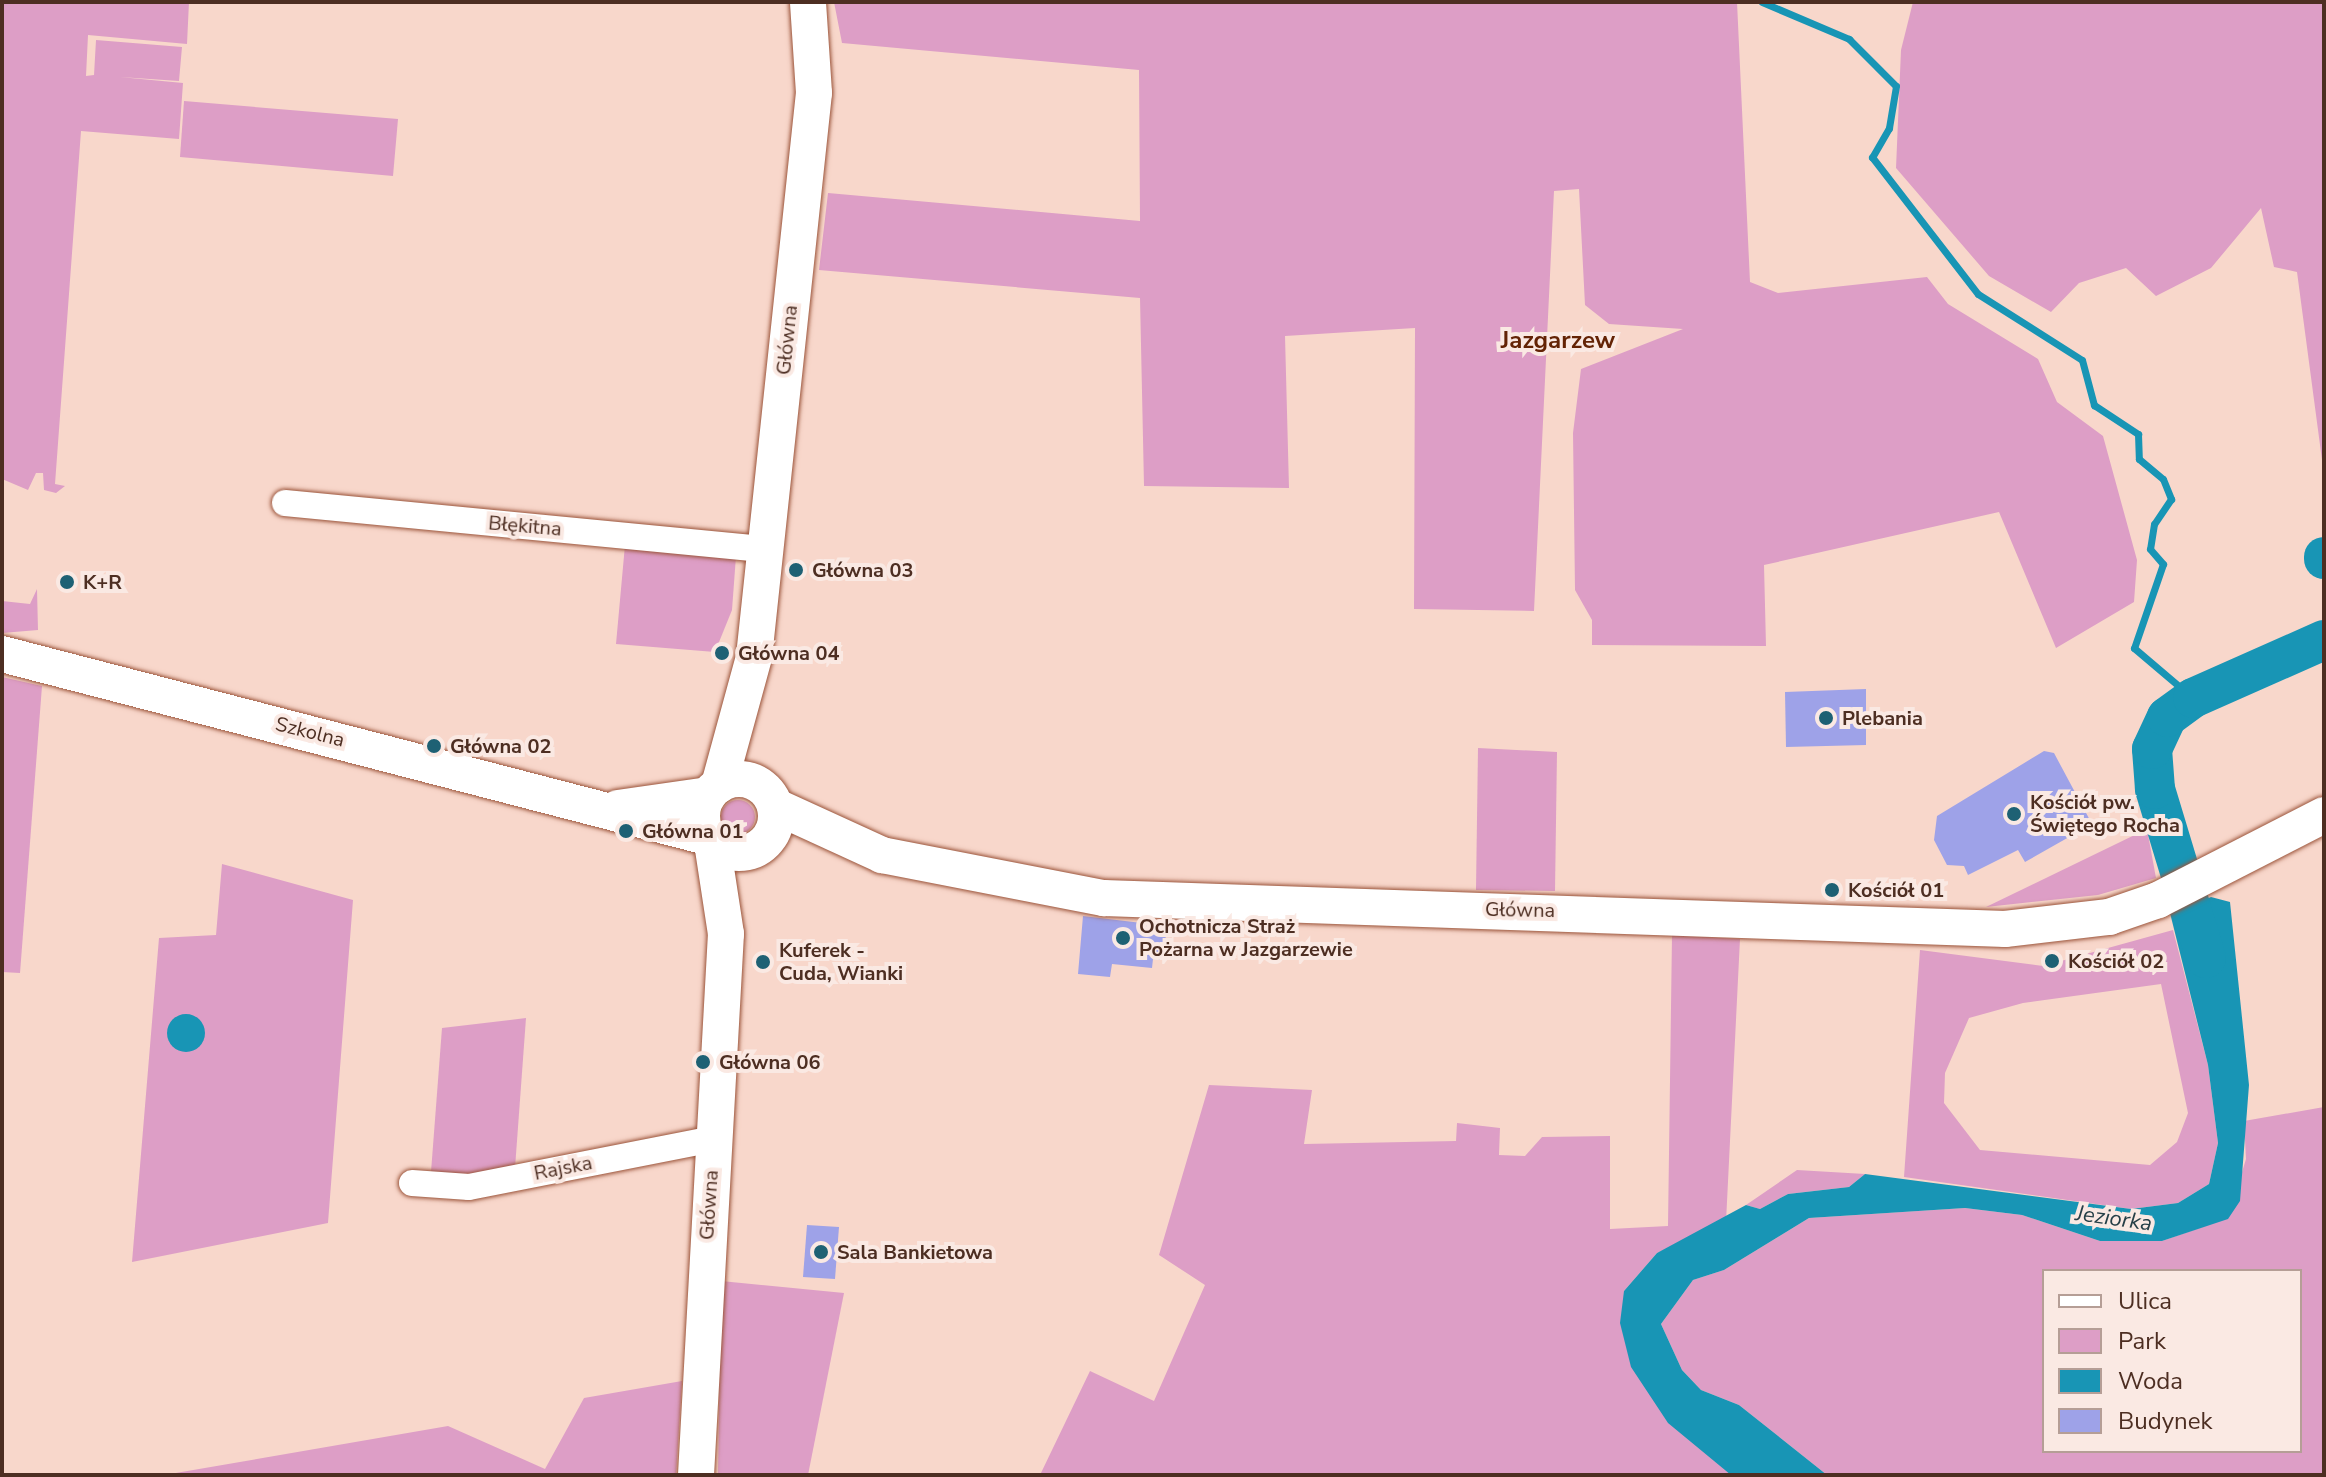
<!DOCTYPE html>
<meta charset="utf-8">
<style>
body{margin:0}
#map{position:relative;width:2326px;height:1477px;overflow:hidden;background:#f8d7cb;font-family:"Nunito Sans",sans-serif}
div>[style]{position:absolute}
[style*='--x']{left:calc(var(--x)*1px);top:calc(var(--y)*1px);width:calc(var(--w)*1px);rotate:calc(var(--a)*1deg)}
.green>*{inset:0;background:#dd9ec6}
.round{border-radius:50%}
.water>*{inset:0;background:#1895b5}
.stream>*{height:7px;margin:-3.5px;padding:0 3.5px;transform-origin:3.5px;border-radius:3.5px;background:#1895b5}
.river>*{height:40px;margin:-20px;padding:0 20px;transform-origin:20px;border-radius:20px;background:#1895b5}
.building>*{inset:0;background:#9ea2e8}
.roads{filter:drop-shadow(0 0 2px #9b543a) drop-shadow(0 0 2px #9b543a)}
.street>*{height:26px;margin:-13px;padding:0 13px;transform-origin:13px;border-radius:13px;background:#fff}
.secondary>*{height:36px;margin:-18px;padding:0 18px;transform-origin:18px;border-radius:18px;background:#fff}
.secondary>.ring{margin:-18px;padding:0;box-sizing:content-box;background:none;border:36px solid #fff;border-radius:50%}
.dots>*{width:22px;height:22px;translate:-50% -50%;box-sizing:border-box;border:4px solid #fae9e3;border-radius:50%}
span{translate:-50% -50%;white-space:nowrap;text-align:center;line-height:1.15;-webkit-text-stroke:8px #fae9e3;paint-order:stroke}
.street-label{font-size:20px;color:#4d2e22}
.poi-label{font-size:20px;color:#4d2e22;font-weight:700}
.left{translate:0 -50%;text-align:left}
.water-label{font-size:22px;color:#263f47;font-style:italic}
.quarter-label{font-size:24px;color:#632305;font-weight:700}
.frame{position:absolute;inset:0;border:4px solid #4d2e22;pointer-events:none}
.legend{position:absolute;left:2042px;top:1269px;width:260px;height:184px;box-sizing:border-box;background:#fae9e3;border:2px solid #b59e96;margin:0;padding:10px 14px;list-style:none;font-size:24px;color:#4d2e22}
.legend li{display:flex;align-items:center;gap:16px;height:40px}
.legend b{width:40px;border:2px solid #b59e96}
</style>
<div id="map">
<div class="green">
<i style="clip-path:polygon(2px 2px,189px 2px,187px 44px,88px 35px,86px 76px,94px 75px,96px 40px,182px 47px,179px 81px,120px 77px,183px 83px,179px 139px,81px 131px,55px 484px,65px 486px,56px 493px,44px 490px,43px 473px,36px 473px,28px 490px,2px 479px)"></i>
<i style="clip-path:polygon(834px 2px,1737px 2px,1750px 282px,1778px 293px,1927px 277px,1948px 304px,2038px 359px,2057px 402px,2103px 436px,2137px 560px,2134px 602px,2056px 648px,1999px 512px,1764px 565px,1766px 646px,1592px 645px,1592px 620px,1575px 590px,1573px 433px,1581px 369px,1683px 329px,1609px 324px,1585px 305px,1579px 189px,1554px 191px,1534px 611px,1414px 609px,1415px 328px,1285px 336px,1289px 488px,1144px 486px,1140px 298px,819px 270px,828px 193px,1140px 221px,1139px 70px,842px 43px)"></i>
<i style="clip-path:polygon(1913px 2px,2324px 2px,2324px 475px,2297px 272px,2274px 267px,2261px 208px,2211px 268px,2156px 296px,2126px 268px,2079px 283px,2051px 312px,1989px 276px,1896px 168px,1901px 50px)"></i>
<i style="clip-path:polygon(184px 101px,398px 119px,393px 176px,180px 157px)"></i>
<i style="clip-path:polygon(625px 545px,736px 556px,732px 610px,715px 652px,616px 644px)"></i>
<i style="clip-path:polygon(37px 589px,38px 630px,2px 633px,2px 601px,30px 604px)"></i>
<i style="clip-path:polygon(2px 677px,42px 686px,20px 973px,2px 972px)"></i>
<i style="clip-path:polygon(1478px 748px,1557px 752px,1555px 891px,1476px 890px)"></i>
<i class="round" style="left:721px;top:800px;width:34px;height:34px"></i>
<i style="clip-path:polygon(2147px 829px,2156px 878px,2098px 895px,1986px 907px)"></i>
<i style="clip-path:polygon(222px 864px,353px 900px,328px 1223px,132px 1262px,159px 938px,216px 935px)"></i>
<i style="clip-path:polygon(evenodd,2173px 930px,2208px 1065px,2218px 1143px,2209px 1184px,2178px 1203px,2131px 1209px,1904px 1177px,1920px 950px,2043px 966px,2173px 930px,2161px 984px,2188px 1113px,2177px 1142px,2150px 1165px,1980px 1150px,1944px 1103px,1945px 1073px,1969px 1018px,2023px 1003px,2161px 984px)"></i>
<i style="clip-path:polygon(1672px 935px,1740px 939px,1726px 1222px,1657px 1253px,1624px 1291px,1731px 1475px,1040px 1475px,1090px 1371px,1154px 1401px,1205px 1285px,1159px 1255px,1209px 1085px,1312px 1090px,1304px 1144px,1456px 1141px,1457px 1123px,1500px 1128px,1499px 1155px,1525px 1156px,1542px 1137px,1610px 1136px,1610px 1229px,1668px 1226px)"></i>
<i style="clip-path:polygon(526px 1018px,515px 1168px,443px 1182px,431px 1172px,442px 1028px)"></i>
<i style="clip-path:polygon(evenodd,2324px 1107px,2324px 1475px,1827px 1475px,1739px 1405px,1701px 1390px,1682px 1370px,1661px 1324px,1693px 1280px,1724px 1270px,1809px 1218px,1965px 1208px,2022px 1215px,2100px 1241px,2162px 1241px,2228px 1218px,2246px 1159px,2244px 1121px,2324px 1107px,2044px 1271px,2300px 1271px,2300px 1451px,2044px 1451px,2044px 1271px)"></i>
<i style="clip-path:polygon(1797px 1170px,1865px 1174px,1849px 1187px,1788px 1194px,1760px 1209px,1746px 1205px)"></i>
<i style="clip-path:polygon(721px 1281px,844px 1293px,808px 1475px,718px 1475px)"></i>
<i style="clip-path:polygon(682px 1381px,676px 1475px,164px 1475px,448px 1426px,545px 1469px,584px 1398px)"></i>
</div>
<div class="water">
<i style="clip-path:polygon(2211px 897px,2230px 902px,2249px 1085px,2240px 1201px,2228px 1219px,2162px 1241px,2100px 1241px,2022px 1215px,1965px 1208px,1809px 1218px,1724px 1270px,1693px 1280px,1661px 1324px,1682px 1370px,1701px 1390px,1739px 1405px,1827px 1475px,1731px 1475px,1668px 1423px,1631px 1367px,1620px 1323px,1624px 1291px,1657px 1253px,1746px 1205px,1760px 1209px,1788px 1194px,1849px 1187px,1865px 1174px,2131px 1209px,2178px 1203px,2209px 1184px,2218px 1143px,2208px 1065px,2170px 913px)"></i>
<i class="round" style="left:167px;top:1014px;width:38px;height:38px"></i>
</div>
<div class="stream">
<i style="--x:1762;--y:2;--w:95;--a:23"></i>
<i style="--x:1849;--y:39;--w:66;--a:45"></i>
<i style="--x:1896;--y:86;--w:43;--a:99.5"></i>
<i style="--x:1889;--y:128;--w:34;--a:120"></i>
<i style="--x:1872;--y:157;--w:173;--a:52.3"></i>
<i style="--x:1978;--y:294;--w:123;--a:32.4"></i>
<i style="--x:2082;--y:360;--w:47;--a:75.1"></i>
<i style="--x:2094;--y:405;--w:53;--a:33.4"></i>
<i style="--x:2138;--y:434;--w:25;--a:88"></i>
<i style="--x:2139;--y:459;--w:31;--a:40"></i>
<i style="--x:2163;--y:479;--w:22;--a:68"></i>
<i style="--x:2171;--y:499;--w:30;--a:124"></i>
<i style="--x:2154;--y:524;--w:25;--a:99"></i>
<i style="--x:2150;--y:549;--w:20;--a:49"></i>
<i style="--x:2163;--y:564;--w:89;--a:109"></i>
<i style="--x:2134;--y:648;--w:77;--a:40.3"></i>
</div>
<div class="river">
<i style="--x:2324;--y:557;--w:2;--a:90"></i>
<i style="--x:2206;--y:958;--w:177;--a:-106.8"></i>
<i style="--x:2155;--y:789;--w:40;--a:-94.3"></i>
<i style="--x:2152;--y:749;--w:35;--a:-65"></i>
<i style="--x:2167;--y:717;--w:32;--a:-36"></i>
<i style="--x:2193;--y:698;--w:143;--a:-23.9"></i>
</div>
<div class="building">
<i style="clip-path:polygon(1866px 689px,1866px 745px,1786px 747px,1785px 692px)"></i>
<i style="clip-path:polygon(2044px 751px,2054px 753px,2092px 824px,2025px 862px,2018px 850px,1968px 875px,1964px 866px,1947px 865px,1934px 840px,1937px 816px)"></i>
<i style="clip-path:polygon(1083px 916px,1167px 926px,1163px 960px,1153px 959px,1152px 968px,1112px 964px,1110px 977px,1078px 974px)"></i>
<i style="clip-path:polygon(807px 1225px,839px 1227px,835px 1279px,803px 1277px)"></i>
</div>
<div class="roads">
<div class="street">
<i style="--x:285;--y:503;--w:482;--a:5.5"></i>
<i style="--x:412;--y:1183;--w:57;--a:4"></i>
<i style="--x:469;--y:1187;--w:249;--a:-11.1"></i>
</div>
<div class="secondary">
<i style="--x:2;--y:654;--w:728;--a:14.55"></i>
<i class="ring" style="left:702px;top:779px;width:38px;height:38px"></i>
<i style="--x:719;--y:785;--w:133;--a:-74.7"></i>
<i style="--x:754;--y:657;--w:567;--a:-83.93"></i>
<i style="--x:814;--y:93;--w:91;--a:-93.8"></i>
<i style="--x:775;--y:806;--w:118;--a:24.6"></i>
<i style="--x:882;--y:855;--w:226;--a:11"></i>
<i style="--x:1104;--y:898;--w:902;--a:1.97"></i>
<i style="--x:2005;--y:929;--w:105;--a:-6.6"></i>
<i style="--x:2109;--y:917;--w:52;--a:-19.1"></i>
<i style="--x:2158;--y:900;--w:186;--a:-27.1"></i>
<i style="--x:618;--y:808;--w:91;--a:-8.2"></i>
<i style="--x:696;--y:1475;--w:542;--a:-86.83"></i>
<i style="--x:726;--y:934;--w:93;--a:-98.7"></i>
</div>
</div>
<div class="dots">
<i style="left:796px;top:570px;background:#1e6174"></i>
<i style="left:67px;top:582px;background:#1e6174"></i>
<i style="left:722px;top:653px;background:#1e6174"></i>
<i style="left:1826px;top:718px;background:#1e6174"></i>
<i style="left:434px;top:746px;background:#1e6174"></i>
<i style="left:2014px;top:814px;background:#1e6174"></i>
<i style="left:626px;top:831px;background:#1e6174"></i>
<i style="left:1832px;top:890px;background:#1e6174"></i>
<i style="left:1123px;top:938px;background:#1e6174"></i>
<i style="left:2052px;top:961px;background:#1e6174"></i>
<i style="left:763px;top:962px;background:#1e6174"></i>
<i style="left:703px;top:1062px;background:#1e6174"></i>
<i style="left:821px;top:1252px;background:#1e6174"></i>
</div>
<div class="street-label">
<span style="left:787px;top:340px;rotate:-84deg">Główna</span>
<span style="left:525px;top:526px;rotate:5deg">Błękitna</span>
<span style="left:310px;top:732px;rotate:14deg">Szkolna</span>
<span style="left:1520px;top:910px;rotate:1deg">Główna</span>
<span style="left:563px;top:1168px;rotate:-11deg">Rajska</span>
<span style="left:709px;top:1205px;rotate:-86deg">Główna</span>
</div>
<div class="poi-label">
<span class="left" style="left:812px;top:570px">Główna 03</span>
<span class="left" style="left:83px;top:582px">K+R</span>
<span class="left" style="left:738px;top:653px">Główna 04</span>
<span class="left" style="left:1842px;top:718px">Plebania</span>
<span class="left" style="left:450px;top:746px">Główna 02</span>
<span class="left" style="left:2030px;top:814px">Kościół pw.<br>Świętego Rocha</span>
<span class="left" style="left:642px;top:831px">Główna 01</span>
<span class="left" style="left:1848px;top:890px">Kościół 01</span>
<span class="left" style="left:1139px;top:938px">Ochotnicza Straż<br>Pożarna w Jazgarzewie</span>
<span class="left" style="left:779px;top:962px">Kuferek -<br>Cuda, Wianki</span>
<span class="left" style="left:2068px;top:961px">Kościół 02</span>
<span class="left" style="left:719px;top:1062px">Główna 06</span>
<span class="left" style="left:837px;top:1252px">Sala Bankietowa</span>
</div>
<div class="water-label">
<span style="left:2114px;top:1219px;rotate:8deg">Jeziorka</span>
</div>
<div class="quarter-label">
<span style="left:1558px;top:341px">Jazgarzew</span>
</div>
<div class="frame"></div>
<ul class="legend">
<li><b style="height:10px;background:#fff"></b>Ulica</li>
<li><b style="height:22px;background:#dd9ec6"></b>Park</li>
<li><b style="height:22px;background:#1895b5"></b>Woda</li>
<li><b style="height:22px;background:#9ea2e8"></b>Budynek</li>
</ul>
</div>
